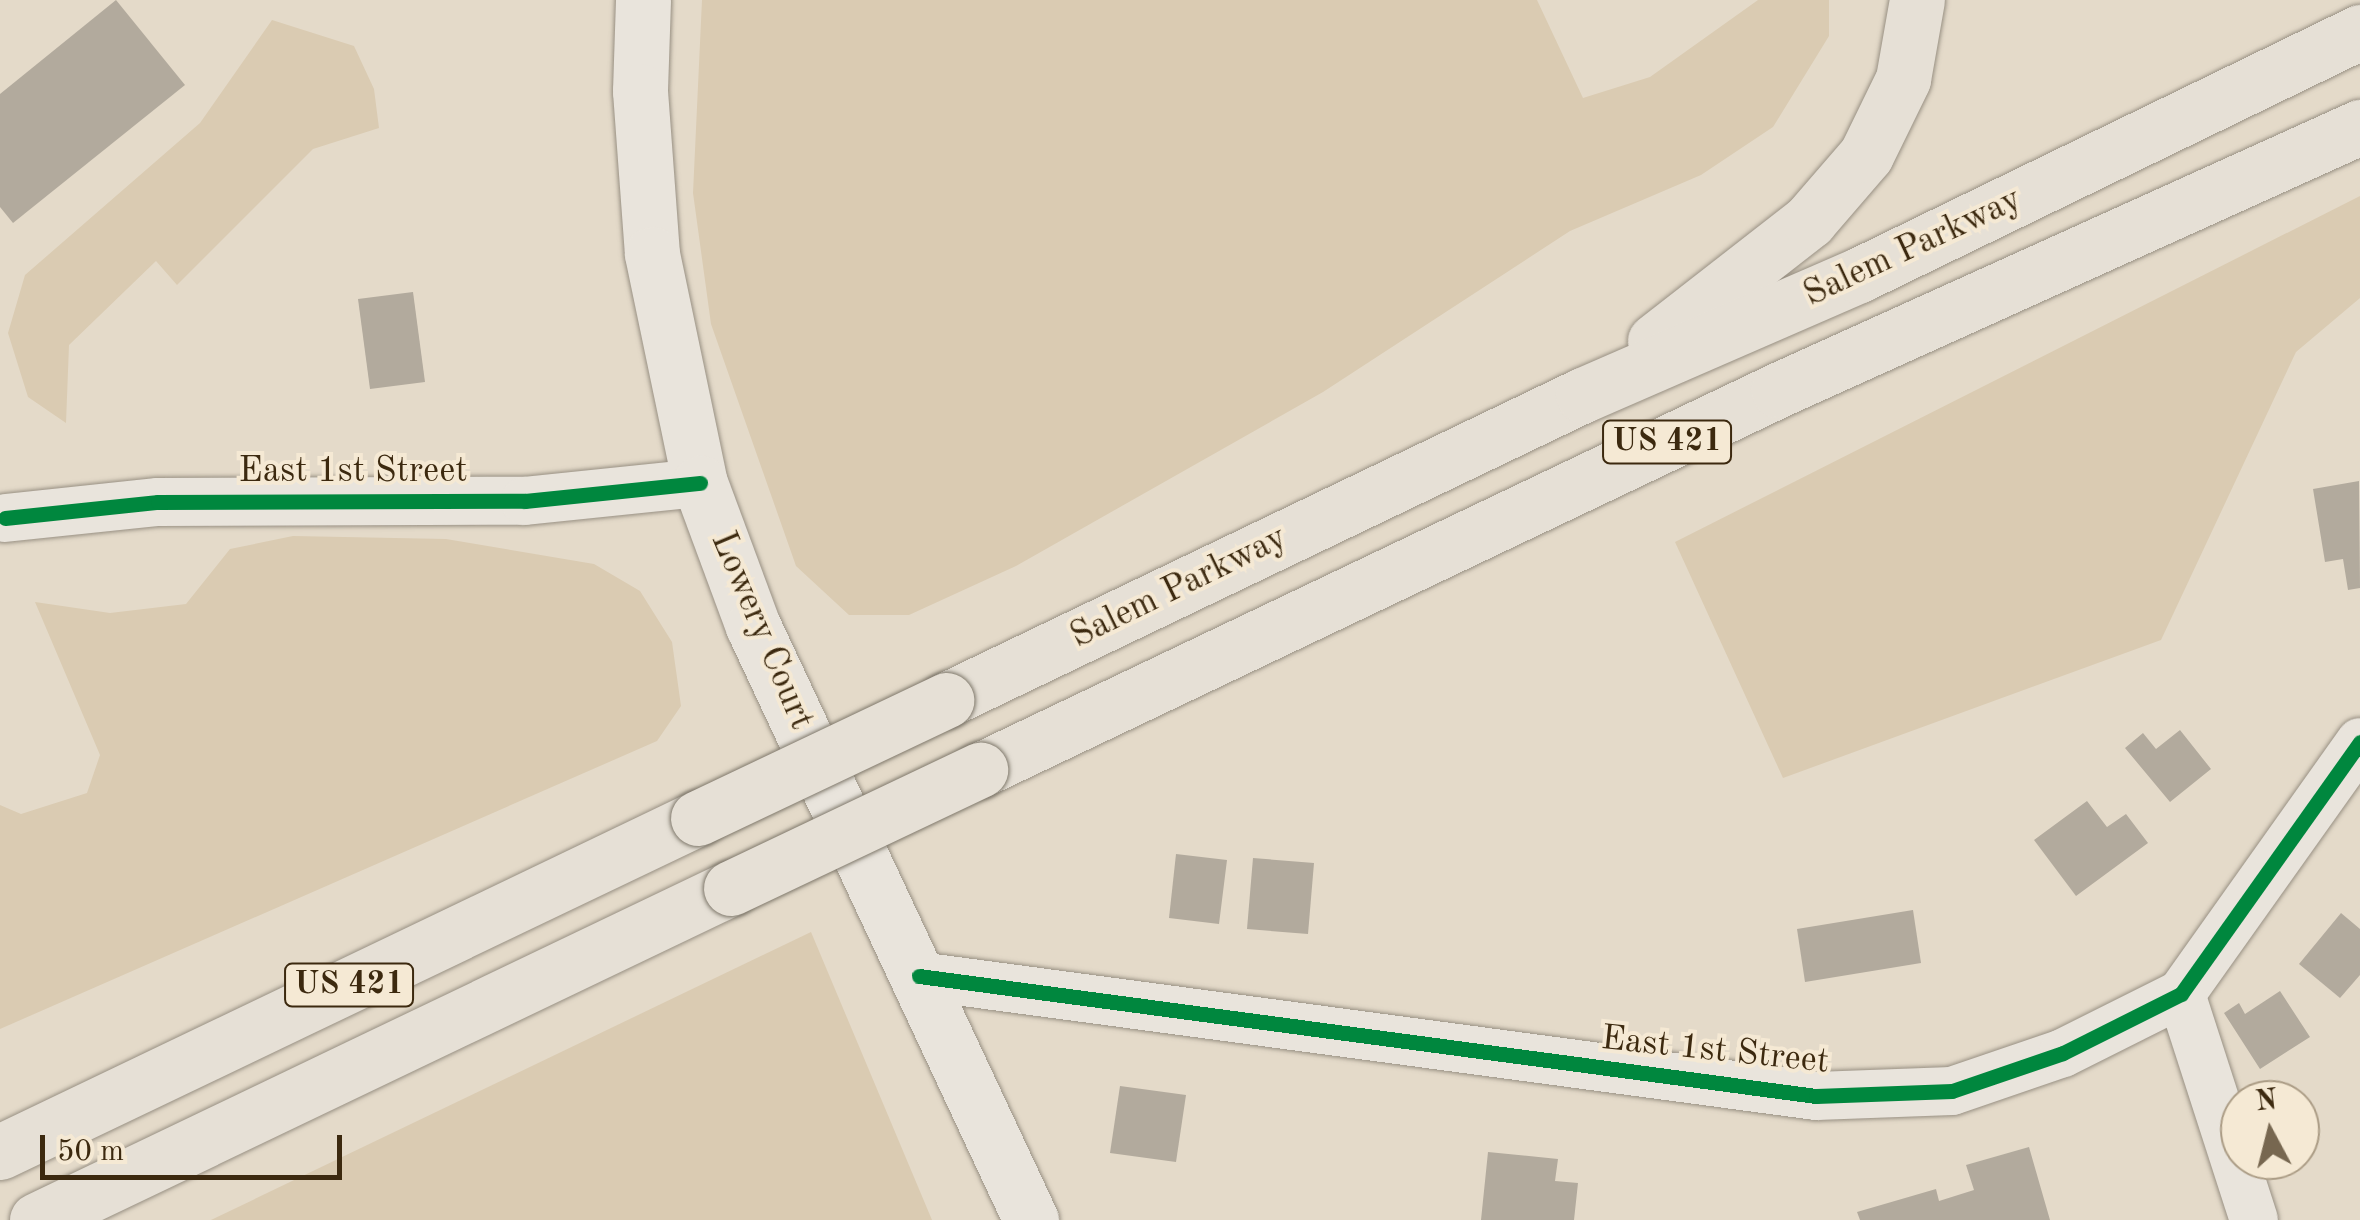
<!DOCTYPE html>
<style>
body{margin:0}
#map{position:relative;width:2360px;height:1220px;overflow:hidden;background:#e4dac9;font-family:"Old Standard TT",serif}
div>[style]{position:absolute}
[style*='--x']{left:calc(var(--x)*1px);top:calc(var(--y)*1px);width:calc(var(--w)*1px);rotate:calc(var(--a)*1deg)}
.green>*{inset:0;background:#dacbb2}
.building>*{inset:0;background:#b2aa9d}
.roads{filter:drop-shadow(0 0 2px #989083) drop-shadow(0 0 2px #989083)}
.minor>*{height:48px;margin:-24px;padding:0 24px;transform-origin:24px;border-radius:24px;background:#e9e4dc}
.secondary>*{height:55px;margin:-27.5px;padding:0 27.5px;transform-origin:27.5px;border-radius:27.5px;background:#e9e4dc}
.motorway>*{height:55px;margin:-27.5px;padding:0 27.5px;transform-origin:27.5px;border-radius:27.5px;background:#e6e0d6}
.bridges{filter:drop-shadow(0 0 2px #7f786b) drop-shadow(0 0 2px #7f786b)}
.motorway-bridge>*{height:55px;margin:-27.5px;padding:0 27.5px;transform-origin:27.5px;border-radius:27.5px;background:#e6e0d6}
.cycleway>*{height:15px;margin:-7.5px;padding:0 7.5px;transform-origin:7.5px;border-radius:7.5px;background:#00873e}
span{translate:-50% -50%;white-space:nowrap;text-align:center;line-height:1.15;-webkit-text-stroke:8px #f5e9d4;paint-order:stroke}
.shield-label span{padding:2px 8px;background:#f5e9d4;border:2px solid;border-radius:8px;-webkit-text-stroke-width:0}
.shield-label{font-size:32px;color:#3c290f;font-weight:700}
.street-label{font-size:35px;color:#3c290f}
.north{position:absolute;left:2220px;top:1080px;width:100px;height:100px;box-sizing:border-box;background:#f5e9d4;border:2px solid #ab9c85;border-radius:50%;rotate:353deg;font-size:28px;font-weight:700;line-height:40px;text-align:center;color:#3c290f}
.north::after{content:'';display:block;margin:auto;width:35px;height:45px;background:#776750;clip-path:polygon(50% 0,100% 100%,50% 72%,0 100%)}
.scale{position:absolute;left:40px;top:1135px;width:302px;height:45px;box-sizing:border-box;border:5px solid #3c290f;border-top:0;padding-left:12px;font-size:30px;line-height:35px;white-space:nowrap;color:#3c290f;-webkit-text-stroke:8px #f5e9d4;paint-order:stroke}
</style>
<div id="map">
<div class="green">
<i style="clip-path:polygon(702px 0,1537px 0,1583px 98px,1650px 77px,1758px 0,1829px 0,1829px 36px,1773px 127px,1701px 175px,1570px 231px,1323px 392px,1016px 566px,909px 615px,849px 615px,796px 566px,711px 324px,693px 193px)"></i>
<i style="clip-path:polygon(272px 20px,354px 46px,374px 89px,379px 128px,313px 149px,177px 285px,156px 261px,69px 345px,66px 423px,28px 397px,8px 333px,25px 275px,200px 123px)"></i>
<i style="clip-path:polygon(2360px 196px,2360px 298px,2296px 352px,2161px 640px,1783px 778px,1675px 542px)"></i>
<i style="clip-path:polygon(293px 536px,446px 539px,594px 564px,640px 591px,672px 642px,681px 706px,657px 741px,0 1029px,0 805px,21px 814px,87px 793px,100px 755px,35px 602px,110px 613px,186px 604px,230px 549px)"></i>
<i style="clip-path:polygon(811px 932px,932px 1220px,211px 1220px)"></i>
</div>
<div class="building">
<i style="clip-path:polygon(116px 0,185px 85px,13px 223px,0 207px,0 94px)"></i>
<i style="clip-path:polygon(413px 292px,425px 382px,370px 389px,358px 299px)"></i>
<i style="clip-path:polygon(2359px 481px,2360px 588px,2348px 590px,2343px 559px,2325px 562px,2313px 489px)"></i>
<i style="clip-path:polygon(2180px 730px,2211px 769px,2170px 802px,2125px 748px,2143px 733px,2156px 749px)"></i>
<i style="clip-path:polygon(2087px 801px,2107px 827px,2126px 814px,2148px 843px,2076px 896px,2034px 840px)"></i>
<i style="clip-path:polygon(1176px 854px,1227px 860px,1219px 924px,1169px 918px)"></i>
<i style="clip-path:polygon(1253px 858px,1314px 863px,1308px 934px,1247px 929px)"></i>
<i style="clip-path:polygon(1913px 910px,1921px 963px,1805px 982px,1797px 929px)"></i>
<i style="clip-path:polygon(2341px 913px,2360px 929px,2360px 975px,2340px 998px,2299px 964px)"></i>
<i style="clip-path:polygon(2280px 991px,2310px 1037px,2260px 1069px,2224px 1013px,2239px 1003px,2245px 1014px)"></i>
<i style="clip-path:polygon(1120px 1086px,1186px 1095px,1176px 1162px,1110px 1153px)"></i>
<i style="clip-path:polygon(2029px 1147px,2050px 1220px,1860px 1220px,1857px 1212px,1936px 1189px,1939px 1201px,1974px 1190px,1966px 1165px)"></i>
<i style="clip-path:polygon(1488px 1152px,1558px 1159px,1555px 1181px,1578px 1183px,1574px 1220px,1481px 1220px)"></i>
</div>
<div class="roads">
<div class="minor">
<i style="--x:5;--y:518;--w:154;--a:-6"></i>
<i style="--x:158;--y:502;--w:367;--a:-0.2"></i>
<i style="--x:525;--y:501;--w:176;--a:-5.9"></i>
<i style="--x:919;--y:976;--w:905;--a:7.62"></i>
<i style="--x:1816;--y:1096;--w:136;--a:-2.1"></i>
<i style="--x:1952;--y:1091;--w:117;--a:-18.9"></i>
<i style="--x:2063;--y:1053;--w:132;--a:-26.6"></i>
<i style="--x:2181;--y:994;--w:309;--a:-54.6"></i>
<i style="--x:2181;--y:994;--w:237;--a:72.1"></i>
</div>
<div class="secondary">
<i style="--x:643;--y:0;--w:91;--a:91.9"></i>
<i style="--x:640;--y:91;--w:163;--a:85.8"></i>
<i style="--x:652;--y:254;--w:234;--a:78.2"></i>
<i style="--x:700;--y:483;--w:153;--a:69.7"></i>
<i style="--x:753;--y:626;--w:656;--a:64.92"></i>
</div>
<div class="motorway">
<i style="--x:1655;--y:341;--w:195;--a:-37.9"></i>
<i style="--x:1809;--y:221;--w:87;--a:-49.2"></i>
<i style="--x:1866;--y:155;--w:85;--a:-64"></i>
<i style="--x:1903;--y:79;--w:80;--a:-80"></i>
<i style="--x:946;--y:700;--w:706;--a:-25.59"></i>
<i style="--x:1583;--y:395;--w:301;--a:-23.5"></i>
<i style="--x:1859;--y:275;--w:557;--a:-25.87"></i>
<i style="--x:980;--y:770;--w:884;--a:-25.46"></i>
<i style="--x:1778;--y:390;--w:639;--a:-24.32"></i>
<i style="--x:0;--y:1152;--w:774;--a:-25.57"></i>
<i style="--x:37;--y:1220;--w:769;--a:-25.57"></i>
</div>
</div>
<div class="bridges">
<div class="motorway-bridge">
<i style="--x:698;--y:818;--w:275;--a:-25.4"></i>
<i style="--x:731;--y:888;--w:276;--a:-25.4"></i>
</div>
</div>
<div class="cycleway">
<i style="--x:5;--y:518;--w:154;--a:-6"></i>
<i style="--x:158;--y:502;--w:367;--a:-0.2"></i>
<i style="--x:525;--y:501;--w:176;--a:-5.9"></i>
<i style="--x:919;--y:976;--w:905;--a:7.62"></i>
<i style="--x:1816;--y:1096;--w:136;--a:-2.1"></i>
<i style="--x:1952;--y:1091;--w:117;--a:-18.9"></i>
<i style="--x:2063;--y:1053;--w:132;--a:-26.6"></i>
<i style="--x:2181;--y:994;--w:309;--a:-54.6"></i>
</div>
<div class="shield-label">
<span style="left:1667px;top:442px">US 421</span>
<span style="left:349px;top:985px">US 421</span>
</div>
<div class="street-label">
<span style="left:1913px;top:248px;rotate:-25deg">Salem Parkway</span>
<span style="left:353px;top:472px">East 1st Street</span>
<span style="left:1179px;top:588px;rotate:-26deg">Salem Parkway</span>
<span style="left:761px;top:631px;rotate:67deg">Lowery Court</span>
<span style="left:1715px;top:1051px;rotate:6deg">East 1st Street</span>
</div>
<div class="north">N</div>
<div class="scale">50 m</div>
</div>
